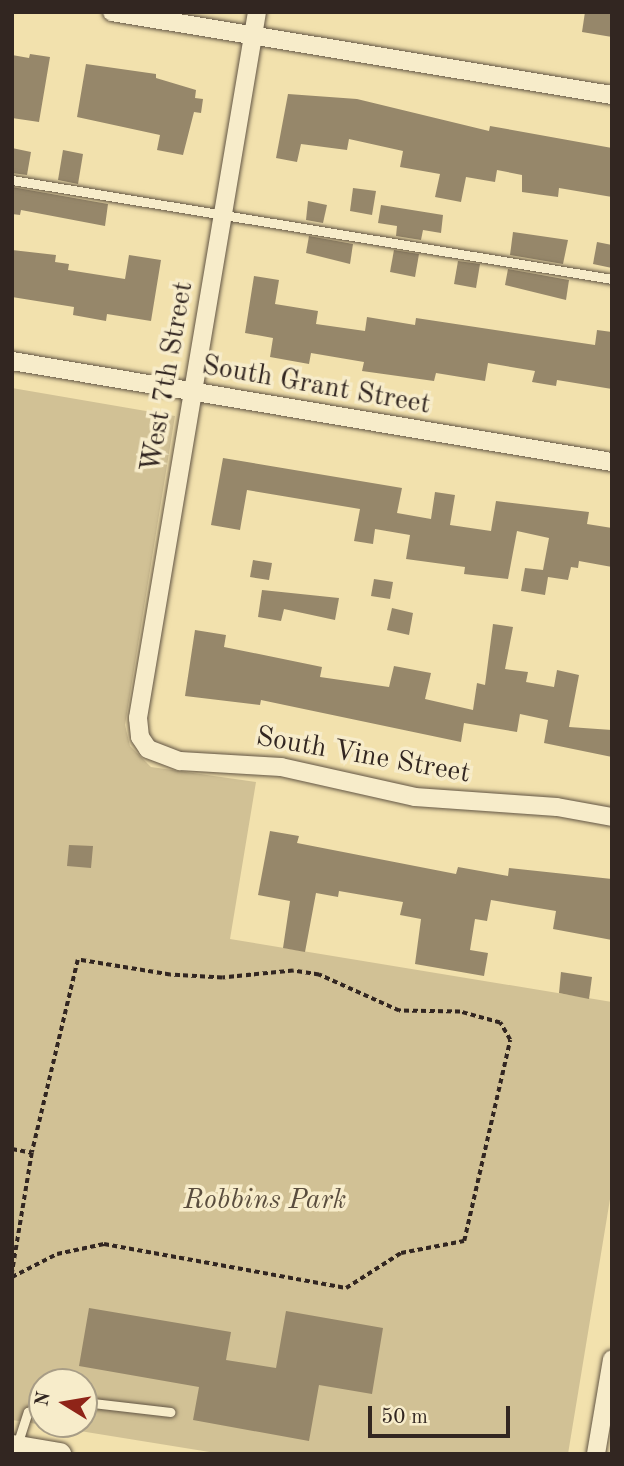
<!DOCTYPE html>
<style>
body{margin:0}
#map{position:relative;width:624px;height:1466px;overflow:hidden;background:#f2e1ad;font-family:"Old Standard TT",serif}
div>[style]{position:absolute}
[style*='--x']{left:calc(var(--x)*1px);top:calc(var(--y)*1px);width:calc(var(--w)*1px);rotate:calc(var(--a)*1deg)}
.green>*{inset:0;background:#d1c195}
.building>*{inset:0;background:#96876a}
.path>*{height:3.5px;margin-top:-1.75px;transform-origin:0;background:repeating-linear-gradient(90deg,#322621 0 5px,transparent 0 8.5px)}
.roads{filter:drop-shadow(0 0 2px #625544) drop-shadow(0 0 2px #625544)}
.service>*{height:9px;margin:-4.5px;padding:0 4.5px;transform-origin:4.5px;border-radius:4.5px;background:#f7ecca}
.minor>*{height:18px;margin:-9px;padding:0 9px;transform-origin:9px;border-radius:9px;background:#f7ecca}
.tertiary>*{height:23px;margin:-11.5px;padding:0 11.5px;transform-origin:11.5px;border-radius:11.5px;background:#f7ecca}
span{translate:-50% -50%;white-space:nowrap;text-align:center;line-height:1.15;-webkit-text-stroke:7px #f7ecca;paint-order:stroke}
.street-label{font-size:28px;color:#322621}
.park-label{font-size:28px;color:#5a4d3e;font-style:italic}
.frame{position:absolute;inset:0;border:14px solid #322621;pointer-events:none}
.north{position:absolute;left:28px;top:1368px;width:70px;height:70px;box-sizing:border-box;background:#f7ecca;border:2px solid #a89d86;border-radius:50%;rotate:281deg;font-size:19px;font-weight:700;line-height:28px;text-align:center;color:#322621}
.north::after{content:'';display:block;margin:auto;width:24px;height:32px;background:#8f2418;clip-path:polygon(50% 0,100% 100%,50% 72%,0 100%)}
.scale{position:absolute;left:368px;top:1406px;width:142px;height:32px;box-sizing:border-box;border:4px solid #322621;border-top:0;padding-left:9px;font-size:21px;line-height:24px;white-space:nowrap;color:#322621;-webkit-text-stroke:5px #f7ecca;paint-order:stroke}
</style>
<div id="map">
<div class="green">
<i style="clip-path:polygon(evenodd,12px 388px,175px 416px,125px 725px,130px 746px,151px 767px,256px 782px,230px 939px,612px 1002px,612px 1187px,568px 1454px,222px 1454px,12px 1420px,12px 388px,42px 1382px,84px 1382px,84px 1424px,42px 1424px,42px 1382px)"></i>
</div>
<div class="building">
<i style="clip-path:polygon(585px 12px,612px 12px,612px 37px,582px 32px)"></i>
<i style="clip-path:polygon(30px 54px,50px 57px,39px 122px,12px 118px,12px 55px,29px 58px)"></i>
<i style="clip-path:polygon(86px 64px,156px 74px,156px 78px,196px 90px,195px 98px,203px 99px,201px 113px,194px 112px,183px 155px,157px 150px,160px 135px,77px 117px)"></i>
<i style="clip-path:polygon(288px 94px,357px 99px,489px 131px,490px 126px,612px 148px,612px 197px,559px 188px,558px 197px,522px 192px,522px 175px,497px 170px,495px 182px,466px 177px,461px 202px,435px 197px,440px 174px,400px 167px,403px 151px,349px 139px,347px 150px,301px 144px,297px 162px,276px 158px)"></i>
<i style="clip-path:polygon(12px 148px,31px 152px,27px 175px,12px 173px)"></i>
<i style="clip-path:polygon(63px 150px,83px 154px,78px 184px,58px 180px)"></i>
<i style="clip-path:polygon(12px 187px,108px 204px,105px 226px,21px 210px,20px 215px,12px 214px)"></i>
<i style="clip-path:polygon(353px 188px,376px 191px,372px 215px,350px 211px)"></i>
<i style="clip-path:polygon(308px 201px,327px 205px,323px 223px,306px 220px)"></i>
<i style="clip-path:polygon(381px 205px,443px 215px,441px 233px,423px 230px,421px 240px,396px 236px,397px 226px,378px 223px)"></i>
<i style="clip-path:polygon(513px 232px,568px 240px,563px 264px,510px 255px)"></i>
<i style="clip-path:polygon(309px 236px,353px 244px,350px 264px,306px 253px)"></i>
<i style="clip-path:polygon(597px 242px,612px 245px,612px 268px,593px 264px)"></i>
<i style="clip-path:polygon(12px 250px,56px 255px,55px 262px,69px 264px,68px 270px,125px 279px,129px 255px,161px 260px,151px 321px,107px 314px,106px 321px,73px 315px,74px 307px,12px 297px)"></i>
<i style="clip-path:polygon(394px 250px,419px 254px,415px 277px,390px 272px)"></i>
<i style="clip-path:polygon(458px 261px,480px 264px,476px 288px,454px 284px)"></i>
<i style="clip-path:polygon(508px 269px,569px 280px,566px 300px,505px 285px)"></i>
<i style="clip-path:polygon(254px 276px,279px 280px,275px 304px,318px 311px,316px 324px,365px 331px,367px 317px,415px 325px,416px 318px,595px 345px,597px 330px,612px 332px,612px 389px,557px 380px,556px 386px,532px 382px,535px 371px,488px 363px,485px 381px,436px 373px,434px 381px,362px 371px,364px 362px,311px 353px,309px 364px,270px 357px,273px 338px,245px 333px)"></i>
<i style="clip-path:polygon(223px 458px,402px 488px,397px 513px,431px 519px,435px 492px,455px 495px,450px 525px,491px 531px,496px 501px,589px 512px,587px 524px,612px 528px,612px 567px,579px 561px,578px 568px,571px 567px,568px 580px,548px 577px,545px 595px,521px 591px,525px 568px,543px 570px,549px 538px,517px 531px,508px 579px,464px 574px,465px 567px,406px 559px,410px 535px,375px 529px,373px 544px,354px 541px,360px 509px,247px 490px,240px 530px,211px 525px)"></i>
<i style="clip-path:polygon(253px 560px,272px 563px,269px 580px,250px 577px)"></i>
<i style="clip-path:polygon(374px 579px,393px 582px,390px 599px,371px 596px)"></i>
<i style="clip-path:polygon(262px 590px,339px 598px,335px 620px,284px 609px,281px 621px,258px 617px)"></i>
<i style="clip-path:polygon(392px 608px,413px 613px,409px 635px,387px 630px)"></i>
<i style="clip-path:polygon(493px 624px,513px 627px,505px 669px,528px 672px,526px 682px,554px 687px,557px 670px,579px 675px,569px 727px,612px 730px,612px 757px,544px 743px,548px 720px,520px 714px,517px 732px,464px 723px,461px 742px,261px 700px,260px 705px,185px 696px,195px 630px,226px 635px,224px 647px,322px 667px,320px 677px,389px 687px,394px 666px,431px 673px,425px 699px,473px 710px,477px 683px,485px 685px)"></i>
<i style="clip-path:polygon(270px 831px,299px 836px,297px 843px,456px 874px,458px 867px,508px 876px,509px 868px,612px 879px,612px 940px,553px 929px,556px 911px,491px 900px,487px 921px,475px 919px,470px 950px,488px 953px,484px 976px,415px 964px,421px 919px,400px 915px,403px 902px,339px 891px,338px 897px,316px 893px,305px 952px,283px 948px,290px 901px,258px 895px)"></i>
<i style="clip-path:polygon(69px 845px,93px 846px,91px 868px,67px 866px)"></i>
<i style="clip-path:polygon(561px 972px,592px 977px,589px 999px,559px 993px)"></i>
<i style="clip-path:polygon(89px 1308px,231px 1332px,226px 1360px,276px 1368px,286px 1311px,383px 1328px,372px 1394px,319px 1385px,309px 1441px,193px 1420px,199px 1387px,79px 1366px)"></i>
</div>
<div class="path">
<i style="--x:12;--y:1149;--w:20;--a:11"></i>
<i style="--x:32;--y:1153;--w:123;--a:99.4"></i>
<i style="--x:12;--y:1277;--w:51;--a:-27.1"></i>
<i style="--x:57;--y:1254;--w:48;--a:-12"></i>
<i style="--x:104;--y:1244;--w:246;--a:10.3"></i>
<i style="--x:346;--y:1288;--w:65;--a:-32.5"></i>
<i style="--x:401;--y:1253;--w:64;--a:-10.8"></i>
<i style="--x:464;--y:1241;--w:206;--a:-77.1"></i>
<i style="--x:510;--y:1040;--w:20;--a:-120"></i>
<i style="--x:500;--y:1023;--w:41;--a:-164.6"></i>
<i style="--x:460;--y:1012;--w:61;--a:-179.1"></i>
<i style="--x:399;--y:1011;--w:88;--a:-155.8"></i>
<i style="--x:319;--y:975;--w:26;--a:-171"></i>
<i style="--x:293;--y:971;--w:71;--a:174.4"></i>
<i style="--x:222;--y:978;--w:52;--a:-176.7"></i>
<i style="--x:170;--y:975;--w:93;--a:-170.7"></i>
<i style="--x:78;--y:960;--w:198;--a:103.4"></i>
</div>
<div class="roads">
<div class="service">
<i style="--x:12;--y:180;--w:608;--a:9.37"></i>
<i style="--x:84;--y:1402;--w:87;--a:6.6"></i>
<i style="--x:17;--y:1445;--w:35;--a:-72"></i>
<i style="--x:28;--y:1412;--w:15;--a:-23"></i>
</div>
<div class="minor">
<i style="--x:112;--y:12;--w:507;--a:9.43"></i>
<i style="--x:257;--y:12;--w:716;--a:99.57"></i>
<i style="--x:138;--y:718;--w:19;--a:84"></i>
<i style="--x:140;--y:737;--w:14;--a:56"></i>
<i style="--x:148;--y:749;--w:34;--a:21"></i>
<i style="--x:180;--y:761;--w:101;--a:3.4"></i>
<i style="--x:281;--y:767;--w:137;--a:12.6"></i>
<i style="--x:415;--y:797;--w:142;--a:4"></i>
<i style="--x:557;--y:807;--w:56;--a:10.3"></i>
<i style="--x:12;--y:361;--w:608;--a:9.56"></i>
<i style="--x:596;--y:1454;--w:96;--a:-80.4"></i>
</div>
<div class="tertiary">
<i style="--x:12;--y:1446;--w:48;--a:9.7"></i>
</div>
</div>
<div class="street-label">
<span style="left:168px;top:377px;rotate:-80deg">West 7th Street</span>
<span style="left:316px;top:386px;rotate:10deg">South Grant Street</span>
<span style="left:363px;top:756px;rotate:10deg">South Vine Street</span>
</div>
<div class="park-label">
<span style="left:265px;top:1201px">Robbins Park</span>
</div>
<div class="frame"></div>
<div class="north">N</div>
<div class="scale">50 m</div>
</div>
